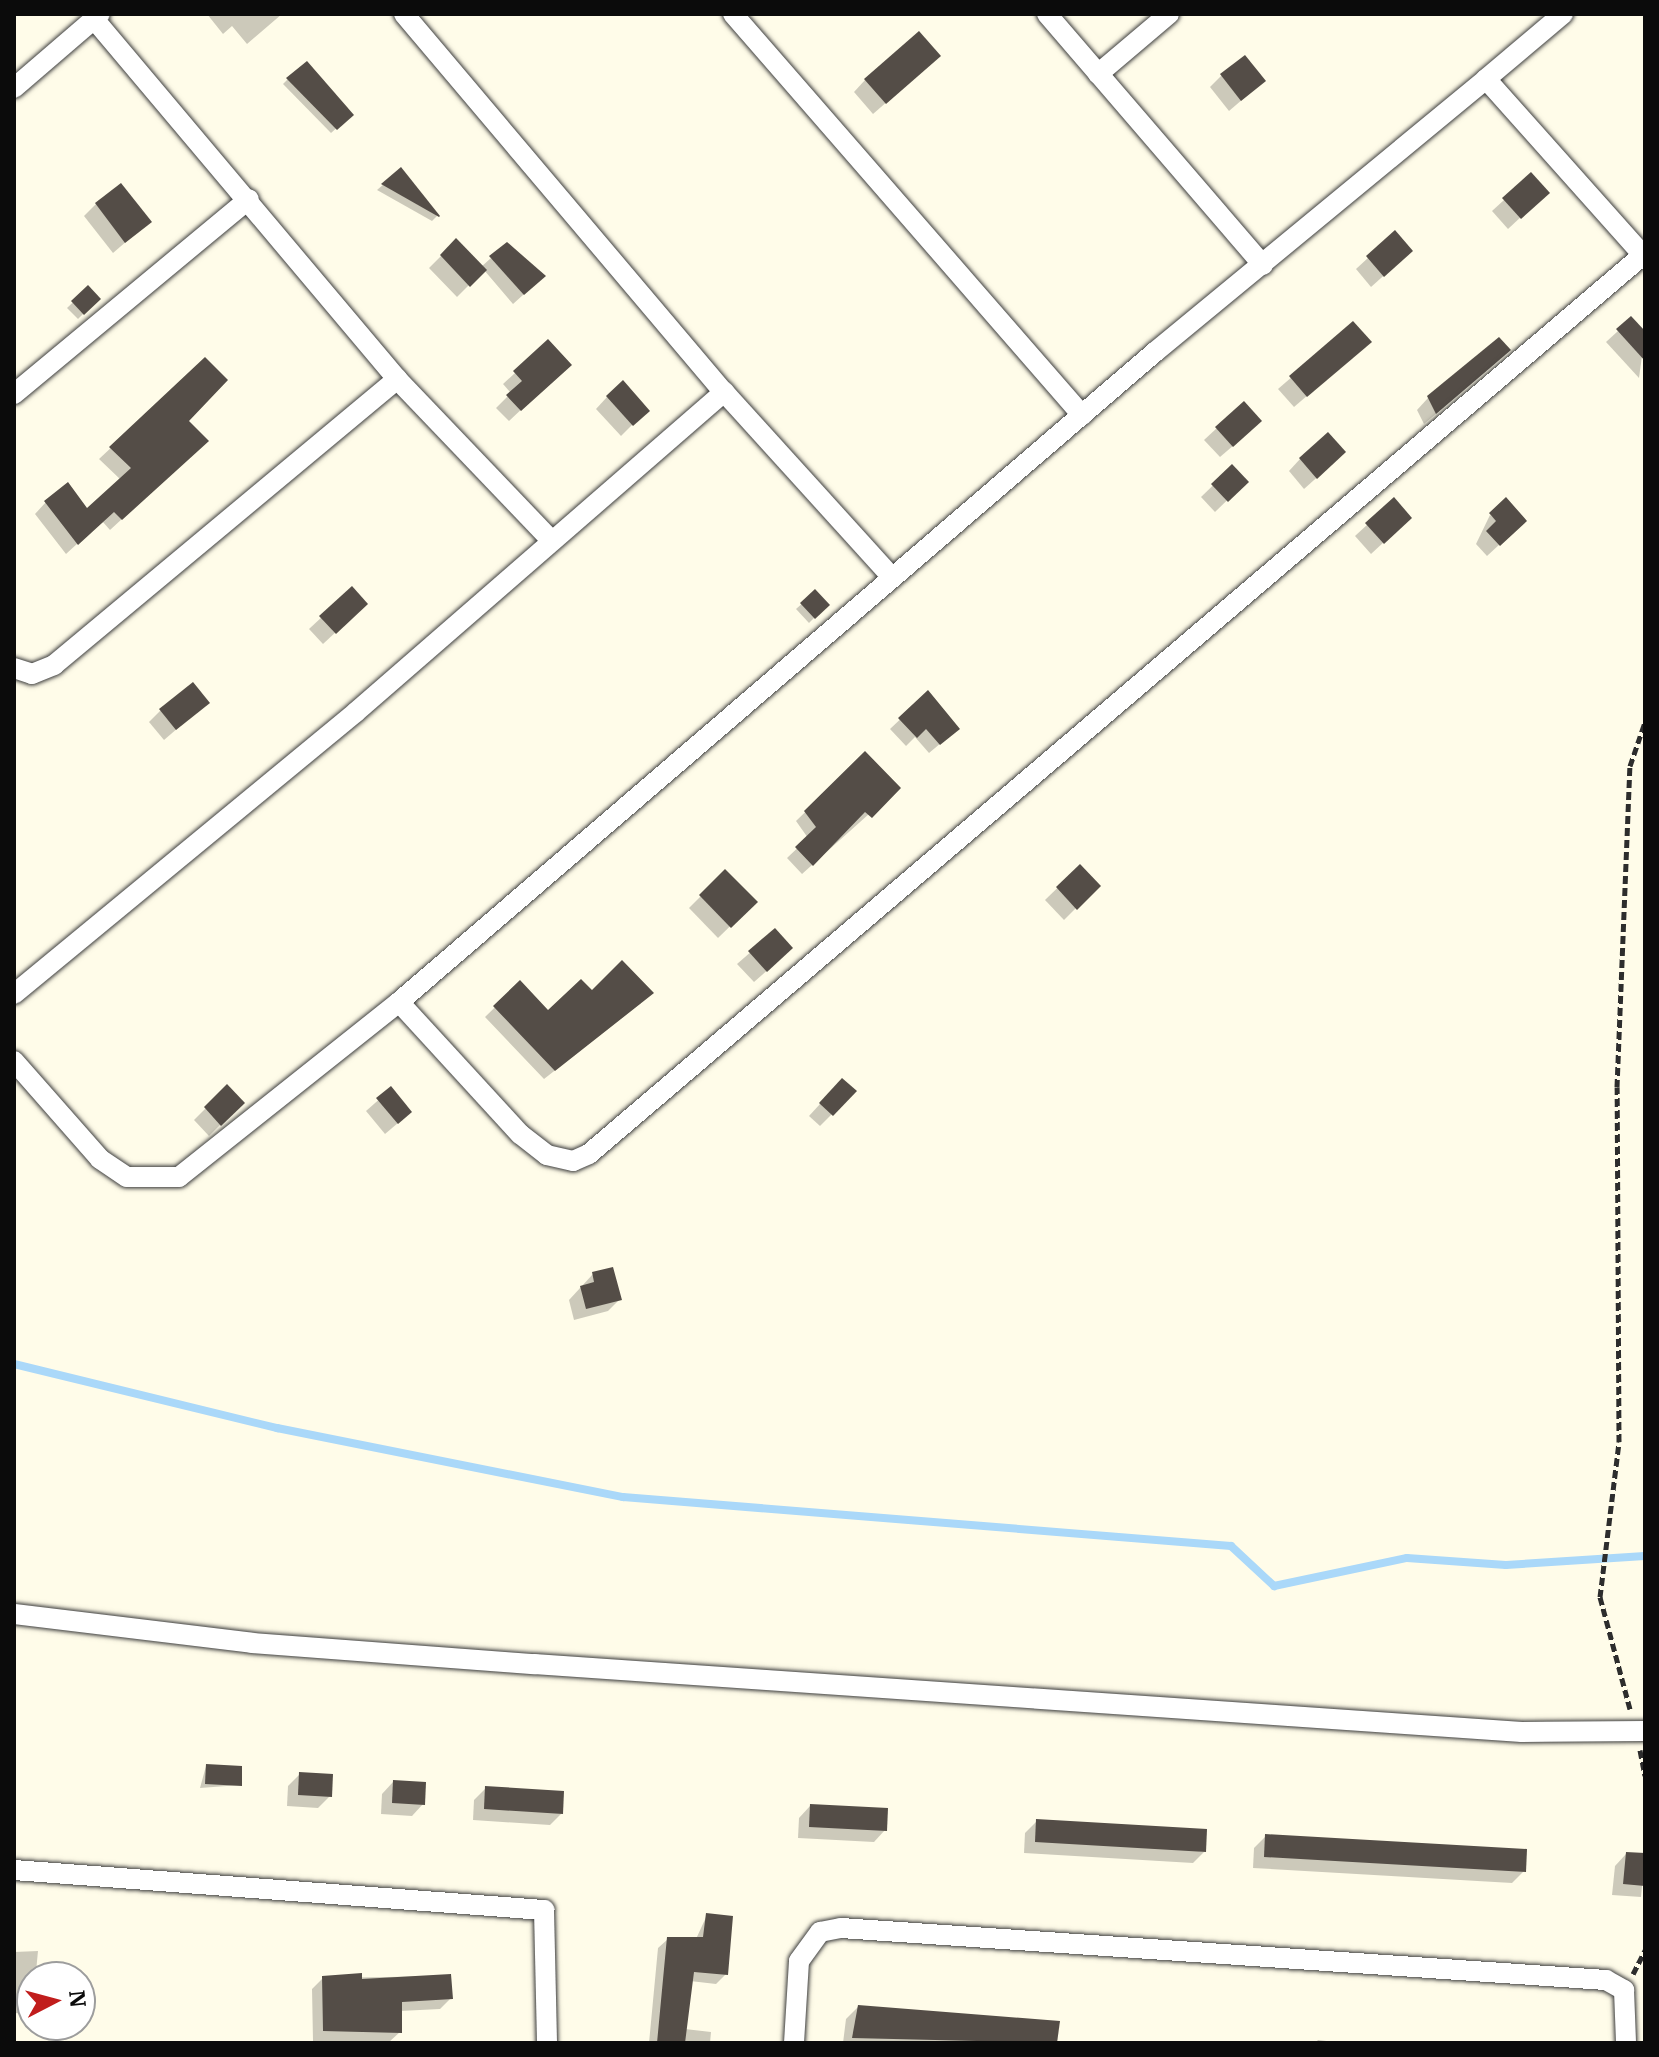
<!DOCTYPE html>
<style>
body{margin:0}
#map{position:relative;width:1659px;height:2057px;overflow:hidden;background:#fffce9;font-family:"IBM Plex Serif",serif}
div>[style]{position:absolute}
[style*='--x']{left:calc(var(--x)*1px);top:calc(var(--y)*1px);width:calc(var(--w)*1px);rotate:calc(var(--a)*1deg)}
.shadow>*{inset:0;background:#0003}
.stream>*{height:8px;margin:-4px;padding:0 4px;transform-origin:4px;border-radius:4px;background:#aad8f9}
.building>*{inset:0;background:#544d47}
.path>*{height:5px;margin-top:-2.5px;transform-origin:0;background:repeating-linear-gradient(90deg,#2d2d2d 0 8px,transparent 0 12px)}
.roads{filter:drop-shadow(0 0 2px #3e3e3e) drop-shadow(0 0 2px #3e3e3e)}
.street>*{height:20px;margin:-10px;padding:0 10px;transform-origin:10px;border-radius:10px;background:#fff}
span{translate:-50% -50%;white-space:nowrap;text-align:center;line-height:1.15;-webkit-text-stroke:8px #fff;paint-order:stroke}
.frame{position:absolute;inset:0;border:16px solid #0b0b0b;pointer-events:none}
.north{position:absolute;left:16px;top:1961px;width:80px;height:80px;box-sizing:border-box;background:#fff;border:2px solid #9d9d9d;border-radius:50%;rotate:84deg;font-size:22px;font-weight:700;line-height:32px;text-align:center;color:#0b0b0b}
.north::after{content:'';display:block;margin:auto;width:28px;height:36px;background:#c11d1c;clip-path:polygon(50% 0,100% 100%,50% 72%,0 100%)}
</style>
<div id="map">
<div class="shadow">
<i style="clip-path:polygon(207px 14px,282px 14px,247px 44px,232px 26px,223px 34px)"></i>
<i style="clip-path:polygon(927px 67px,873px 114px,854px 92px,865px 80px)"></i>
<i style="clip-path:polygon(1222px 75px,1264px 81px,1229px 111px,1210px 87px)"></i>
<i style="clip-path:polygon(288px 79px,351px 115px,331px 133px,283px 84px)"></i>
<i style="clip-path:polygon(400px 170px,437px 216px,432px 221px,377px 190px)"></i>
<i style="clip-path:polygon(1504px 200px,1535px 204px,1508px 229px,1492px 211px)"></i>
<i style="clip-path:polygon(96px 204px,149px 222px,113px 253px,84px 216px)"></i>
<i style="clip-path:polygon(1395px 233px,1399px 262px,1371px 287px,1356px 269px)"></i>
<i style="clip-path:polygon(456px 241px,481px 267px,491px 258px,533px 286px,513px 304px,484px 270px,457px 297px,429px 268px)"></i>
<i style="clip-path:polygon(88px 288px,98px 299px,78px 319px,67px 308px)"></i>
<i style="clip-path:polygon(1353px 324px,1357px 353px,1294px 407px,1278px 389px)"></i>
<i style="clip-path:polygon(1618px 331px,1645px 334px,1639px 378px,1606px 342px)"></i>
<i style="clip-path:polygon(205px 360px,186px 421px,195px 452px,110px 530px,102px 521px,66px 554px,35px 514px,46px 502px,87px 511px,121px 480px,99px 459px)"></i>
<i style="clip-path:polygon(1497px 362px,1424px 424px,1417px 410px,1428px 398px)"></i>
<i style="clip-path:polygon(515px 373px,557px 376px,509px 421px,496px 408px,511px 393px,503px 384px)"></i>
<i style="clip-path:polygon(607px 397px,647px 410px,621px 436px,596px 409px)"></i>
<i style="clip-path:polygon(1244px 403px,1248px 433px,1220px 457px,1204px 440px)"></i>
<i style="clip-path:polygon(1300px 459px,1332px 464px,1304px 489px,1289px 471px)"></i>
<i style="clip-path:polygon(1232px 467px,1246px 482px,1215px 512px,1201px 497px)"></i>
<i style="clip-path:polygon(1394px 500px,1398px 529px,1371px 554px,1355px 536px)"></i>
<i style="clip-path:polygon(1490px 515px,1513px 532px,1487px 556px,1476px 544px)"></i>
<i style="clip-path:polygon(352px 589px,366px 604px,323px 644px,309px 629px)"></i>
<i style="clip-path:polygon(815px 592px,827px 605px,809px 623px,796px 609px)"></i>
<i style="clip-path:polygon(928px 693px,947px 738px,929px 753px,915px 737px,906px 746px,890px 729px)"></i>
<i style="clip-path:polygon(207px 703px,164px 740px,149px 722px,160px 711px)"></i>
<i style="clip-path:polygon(865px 754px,898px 788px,802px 874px,787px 858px,808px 838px,796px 821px)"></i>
<i style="clip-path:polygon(1080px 866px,1098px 886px,1064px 920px,1045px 900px)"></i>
<i style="clip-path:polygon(725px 872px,755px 902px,718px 938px,689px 908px)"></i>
<i style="clip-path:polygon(775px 931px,779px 960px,754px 982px,737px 964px)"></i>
<i style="clip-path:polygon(520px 983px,548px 1012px,592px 993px,641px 1003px,544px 1079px,485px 1017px)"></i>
<i style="clip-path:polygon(227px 1087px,242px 1103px,209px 1136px,194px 1120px)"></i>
<i style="clip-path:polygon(391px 1089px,398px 1123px,385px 1134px,366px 1111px)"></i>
<i style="clip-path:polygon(831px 1092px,832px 1114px,820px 1126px,809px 1116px)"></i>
<i style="clip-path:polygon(593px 1274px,620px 1299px,608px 1311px,574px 1320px,569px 1300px)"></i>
<i style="clip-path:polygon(206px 1766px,240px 1785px,200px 1788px)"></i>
<i style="clip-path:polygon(300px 1774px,330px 1796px,318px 1808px,287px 1806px,288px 1786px)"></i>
<i style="clip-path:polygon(393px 1782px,423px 1804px,412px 1816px,381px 1814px,382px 1794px)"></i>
<i style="clip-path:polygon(486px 1788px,562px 1813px,550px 1825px,473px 1820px,474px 1800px)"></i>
<i style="clip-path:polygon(810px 1806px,885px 1830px,874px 1842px,798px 1838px,799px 1818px)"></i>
<i style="clip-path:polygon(1036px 1822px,1204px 1852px,1193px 1863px,1024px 1853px,1025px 1833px)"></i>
<i style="clip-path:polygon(1266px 1836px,1524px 1871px,1512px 1883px,1253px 1868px,1254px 1848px)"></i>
<i style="clip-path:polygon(1626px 1854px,1645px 1855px,1641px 1897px,1612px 1895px,1615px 1866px)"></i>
<i style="clip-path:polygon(707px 1915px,726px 1974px,716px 1984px,690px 1981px,685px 2029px,711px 2032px,710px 2043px,649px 2043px,658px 1948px,668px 1939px,696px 1939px)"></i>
<i style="clip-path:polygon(38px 1951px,32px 2014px,14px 2013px,14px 1952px)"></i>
<i style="clip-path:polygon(449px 1976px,451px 1998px,440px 2009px,400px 2011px,400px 2032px,389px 2042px,313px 2041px,312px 1989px,323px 1978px)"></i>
<i style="clip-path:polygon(858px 2007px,1058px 2022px,1055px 2043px,843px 2043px,846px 2019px)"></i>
<i style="clip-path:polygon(1318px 2040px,1343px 2043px,1315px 2043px)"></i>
</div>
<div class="stream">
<i style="--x:14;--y:1364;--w:271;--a:13.7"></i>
<i style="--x:277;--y:1428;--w:353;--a:11.3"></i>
<i style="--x:623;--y:1497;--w:610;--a:4.61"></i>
<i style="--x:1231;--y:1546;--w:59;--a:42.9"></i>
<i style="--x:1274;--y:1586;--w:136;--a:-11.9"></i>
<i style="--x:1407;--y:1558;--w:99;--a:4"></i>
<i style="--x:1506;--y:1565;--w:139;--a:-3.7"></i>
</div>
<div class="building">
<i style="clip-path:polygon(919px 31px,941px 56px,886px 104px,864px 79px)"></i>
<i style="clip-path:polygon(1245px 55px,1266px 81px,1241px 101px,1220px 74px)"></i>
<i style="clip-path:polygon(307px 61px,354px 115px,337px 130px,286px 78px)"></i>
<i style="clip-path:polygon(401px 167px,440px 216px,439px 217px,381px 184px)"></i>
<i style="clip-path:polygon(1531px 172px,1550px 193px,1521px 219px,1502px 198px)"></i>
<i style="clip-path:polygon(121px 183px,152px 222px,125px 243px,95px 203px)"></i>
<i style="clip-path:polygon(1395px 230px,1413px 251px,1384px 277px,1366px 256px)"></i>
<i style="clip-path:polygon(456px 238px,487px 270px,470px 287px,440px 255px)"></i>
<i style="clip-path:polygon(507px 242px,546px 276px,524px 295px,489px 256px)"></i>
<i style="clip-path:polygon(88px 285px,101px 299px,84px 315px,71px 301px)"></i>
<i style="clip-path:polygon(1631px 316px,1645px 331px,1645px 361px,1616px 329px)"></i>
<i style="clip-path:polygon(1353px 321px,1372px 342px,1307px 397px,1289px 376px)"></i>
<i style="clip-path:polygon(1499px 337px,1511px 350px,1436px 414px,1427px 396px)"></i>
<i style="clip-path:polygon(548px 339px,572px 365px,521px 411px,506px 395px,522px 381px,513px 371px)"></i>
<i style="clip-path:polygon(205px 357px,228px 380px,189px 421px,209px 441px,122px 520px,114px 512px,78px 545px,44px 501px,68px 482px,87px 508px,131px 468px,109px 447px)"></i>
<i style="clip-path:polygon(623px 380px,650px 411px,633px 426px,606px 396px)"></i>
<i style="clip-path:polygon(1244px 401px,1262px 421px,1233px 447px,1215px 427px)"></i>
<i style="clip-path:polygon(1328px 432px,1346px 452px,1317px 479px,1299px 458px)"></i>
<i style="clip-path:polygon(1232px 464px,1249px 482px,1228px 502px,1211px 484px)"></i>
<i style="clip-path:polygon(1394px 497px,1412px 518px,1384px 544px,1365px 523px)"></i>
<i style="clip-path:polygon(1506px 497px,1527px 521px,1500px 546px,1486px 531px,1496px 521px,1489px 513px)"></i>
<i style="clip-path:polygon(352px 586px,368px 604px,336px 634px,319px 616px)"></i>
<i style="clip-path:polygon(815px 589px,830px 605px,815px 619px,800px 603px)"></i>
<i style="clip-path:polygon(193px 682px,210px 703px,176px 730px,159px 709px)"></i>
<i style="clip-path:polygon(928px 690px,960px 729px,940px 745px,926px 729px,917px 738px,898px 718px)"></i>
<i style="clip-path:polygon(865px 751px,901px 788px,872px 818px,865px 812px,813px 866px,795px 847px,816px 827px,804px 811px)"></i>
<i style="clip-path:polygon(1080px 864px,1101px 886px,1077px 910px,1056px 887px)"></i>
<i style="clip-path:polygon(725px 869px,758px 902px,731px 928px,699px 895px)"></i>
<i style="clip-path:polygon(775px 928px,793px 948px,767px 972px,748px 951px)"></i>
<i style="clip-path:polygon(622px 960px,654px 993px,555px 1071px,493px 1006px,520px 980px,548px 1010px,581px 979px,592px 990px)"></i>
<i style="clip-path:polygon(842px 1078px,857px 1091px,833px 1116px,819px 1103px)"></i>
<i style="clip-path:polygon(227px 1084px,245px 1103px,221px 1126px,204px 1107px)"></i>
<i style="clip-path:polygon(391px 1086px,412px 1112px,398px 1124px,376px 1098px)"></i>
<i style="clip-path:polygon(613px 1267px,622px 1300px,586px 1309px,580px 1286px,594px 1282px,592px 1272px)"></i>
<i style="clip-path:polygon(206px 1764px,242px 1766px,242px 1786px,205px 1784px)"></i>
<i style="clip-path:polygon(299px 1772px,333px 1774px,332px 1797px,298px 1795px)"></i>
<i style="clip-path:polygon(393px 1780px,426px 1782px,425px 1805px,392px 1803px)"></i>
<i style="clip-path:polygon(485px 1786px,564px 1791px,563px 1814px,484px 1809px)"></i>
<i style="clip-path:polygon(810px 1804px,888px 1808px,887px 1831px,809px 1827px)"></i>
<i style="clip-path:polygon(1036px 1819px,1207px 1829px,1206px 1852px,1035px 1842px)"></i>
<i style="clip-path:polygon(1265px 1834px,1527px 1849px,1526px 1872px,1264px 1857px)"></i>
<i style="clip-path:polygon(1626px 1852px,1645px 1853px,1645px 1886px,1623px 1884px)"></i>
<i style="clip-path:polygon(706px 1913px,733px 1916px,728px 1975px,694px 1972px,685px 2043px,657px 2043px,667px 1937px,703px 1937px)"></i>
<i style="clip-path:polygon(362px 1973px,362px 1979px,451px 1974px,453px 1999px,402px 2002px,402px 2033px,323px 2031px,322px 1976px)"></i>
<i style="clip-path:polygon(858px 2005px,1060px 2021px,1057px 2043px,852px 2038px)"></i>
</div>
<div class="path">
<i style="--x:1630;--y:1709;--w:116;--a:-105"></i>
<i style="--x:1600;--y:1597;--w:156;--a:-83"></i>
<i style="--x:1619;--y:1442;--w:355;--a:-90.3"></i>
<i style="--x:1617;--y:1087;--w:321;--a:-87.7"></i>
<i style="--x:1630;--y:766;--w:46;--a:-71.2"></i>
<i style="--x:1640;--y:1750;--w:26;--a:79"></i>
<i style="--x:1633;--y:1974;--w:27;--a:-63"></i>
</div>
<div class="roads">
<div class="street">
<i style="--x:404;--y:14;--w:495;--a:49.8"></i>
<i style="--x:724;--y:392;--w:250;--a:47.8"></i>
<i style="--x:733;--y:14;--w:532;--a:48.97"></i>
<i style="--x:1047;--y:14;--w:331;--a:49.3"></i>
<i style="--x:94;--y:19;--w:471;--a:49.9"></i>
<i style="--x:397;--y:379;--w:223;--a:46.3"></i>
<i style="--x:1098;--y:74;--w:93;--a:-40.2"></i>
<i style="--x:1486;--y:79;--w:101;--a:-40.2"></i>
<i style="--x:14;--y:88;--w:113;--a:-40.7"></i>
<i style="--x:14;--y:394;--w:305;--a:-39.7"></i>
<i style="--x:14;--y:668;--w:19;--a:18"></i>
<i style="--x:32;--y:674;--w:24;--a:-22"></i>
<i style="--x:54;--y:665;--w:447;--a:-39.8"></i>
<i style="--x:14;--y:994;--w:443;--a:-39.5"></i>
<i style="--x:356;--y:712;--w:488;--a:-41"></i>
<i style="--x:14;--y:1061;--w:130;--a:48.7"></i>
<i style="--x:100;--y:1159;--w:32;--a:34"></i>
<i style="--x:127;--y:1177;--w:52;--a:0"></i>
<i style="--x:179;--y:1177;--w:281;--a:-38.5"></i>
<i style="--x:399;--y:1002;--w:997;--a:-40.69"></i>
<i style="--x:1155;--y:352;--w:429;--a:-39.5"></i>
<i style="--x:1486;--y:79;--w:236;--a:48.3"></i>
<i style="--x:1643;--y:255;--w:1385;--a:139.54"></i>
<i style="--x:589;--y:1154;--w:17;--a:156"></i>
<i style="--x:573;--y:1161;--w:27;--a:-167"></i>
<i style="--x:547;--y:1155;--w:34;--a:-142"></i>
<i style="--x:520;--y:1134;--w:179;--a:-132.5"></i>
<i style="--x:14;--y:1614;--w:240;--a:6.9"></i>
<i style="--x:252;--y:1643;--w:283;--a:4.3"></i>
<i style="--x:534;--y:1664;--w:990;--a:3.94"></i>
<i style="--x:1522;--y:1732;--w:123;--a:-0.5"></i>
<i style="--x:14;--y:1870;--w:532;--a:4.32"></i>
<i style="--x:544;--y:1910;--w:133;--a:88.7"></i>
<i style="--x:794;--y:2043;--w:82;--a:-86.5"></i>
<i style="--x:799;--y:1961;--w:36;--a:-54"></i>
<i style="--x:820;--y:1932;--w:21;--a:-11"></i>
<i style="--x:841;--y:1928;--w:767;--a:3.89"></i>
<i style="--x:1606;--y:1980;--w:21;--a:29"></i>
<i style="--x:1624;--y:1990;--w:53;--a:87.8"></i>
</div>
</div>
<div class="frame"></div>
<div class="north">N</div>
</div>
